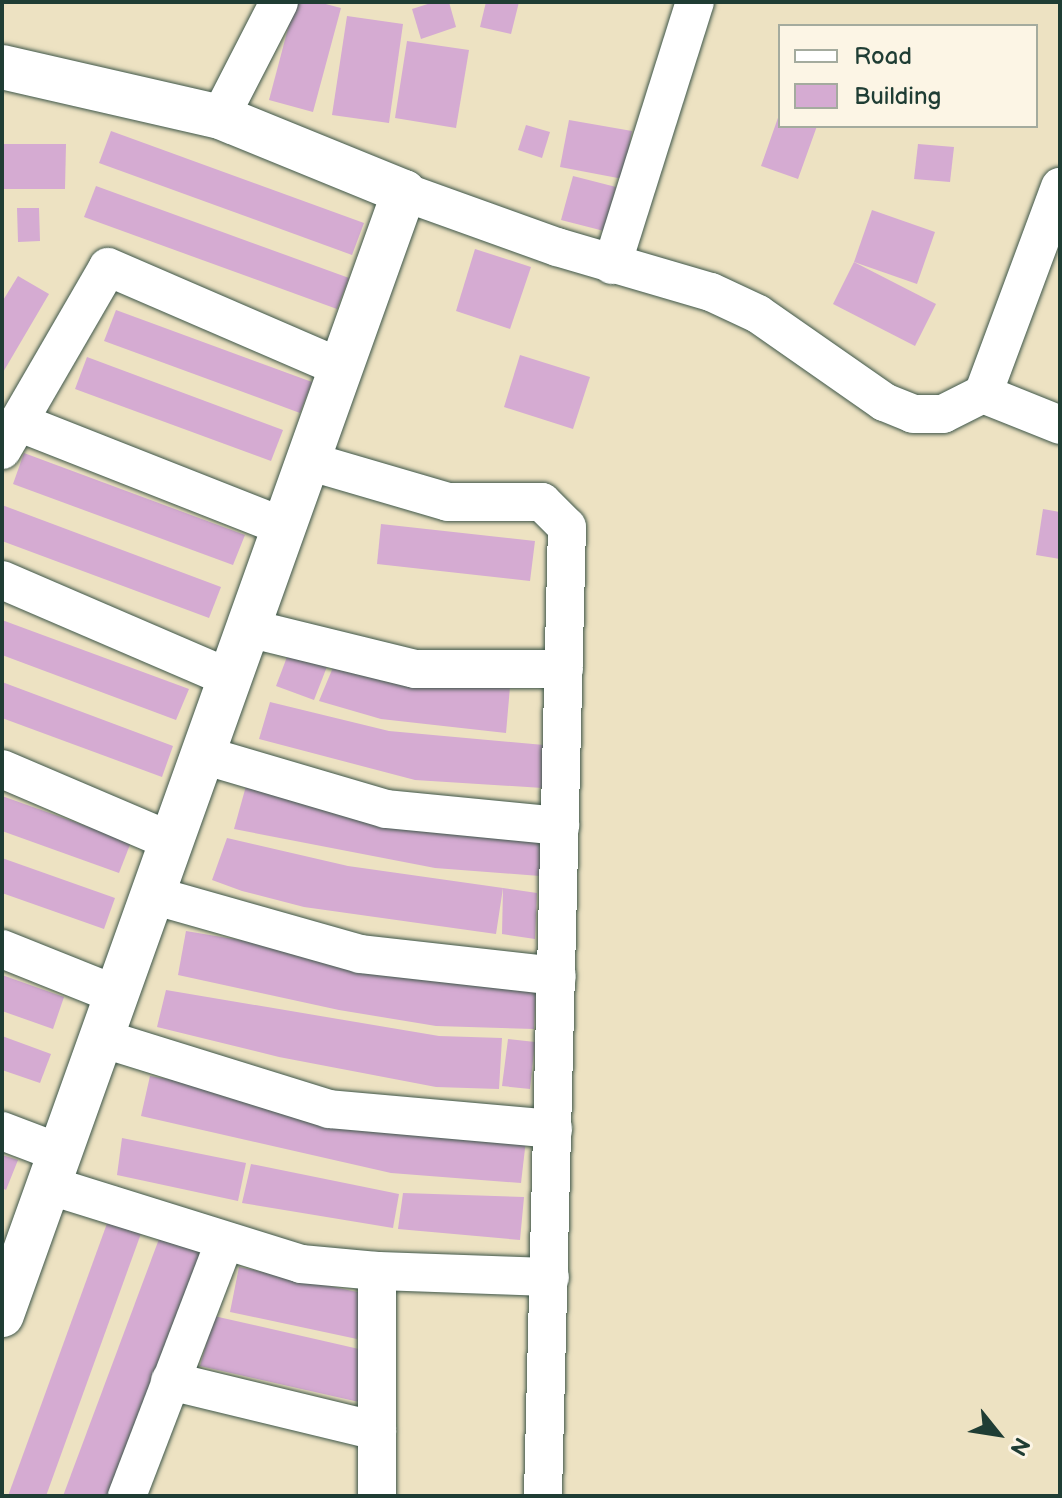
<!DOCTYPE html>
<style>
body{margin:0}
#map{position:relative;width:1062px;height:1498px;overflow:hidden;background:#ede2c2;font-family:"Balsamiq Sans",sans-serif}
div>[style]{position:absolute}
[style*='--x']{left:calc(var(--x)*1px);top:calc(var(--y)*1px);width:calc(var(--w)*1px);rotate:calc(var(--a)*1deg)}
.building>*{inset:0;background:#d5abd2}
.roads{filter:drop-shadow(0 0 2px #3e5649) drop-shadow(0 0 2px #3e5649)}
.street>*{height:38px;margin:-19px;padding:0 19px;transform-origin:19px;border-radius:19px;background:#fff}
.secondary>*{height:44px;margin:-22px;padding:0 22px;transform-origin:22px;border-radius:22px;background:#fff}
span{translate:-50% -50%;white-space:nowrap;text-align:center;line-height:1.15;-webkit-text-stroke:7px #fcf5e5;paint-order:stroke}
.frame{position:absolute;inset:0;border:4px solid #1f3d34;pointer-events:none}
.legend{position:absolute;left:778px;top:24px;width:260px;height:104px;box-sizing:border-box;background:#fcf5e5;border:2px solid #a4ab9e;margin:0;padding:10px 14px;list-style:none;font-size:24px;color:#1f3d34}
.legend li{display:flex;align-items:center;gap:16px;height:40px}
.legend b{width:40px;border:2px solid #a4ab9e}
.north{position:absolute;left:958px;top:1394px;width:80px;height:80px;-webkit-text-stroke:6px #fcf5e5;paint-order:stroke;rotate:120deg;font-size:22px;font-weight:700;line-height:32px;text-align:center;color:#1f3d34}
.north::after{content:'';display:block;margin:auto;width:28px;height:36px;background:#1f3d34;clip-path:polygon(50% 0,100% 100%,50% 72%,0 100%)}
</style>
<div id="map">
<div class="building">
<i style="clip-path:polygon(295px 2px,318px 2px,341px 8px,313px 112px,269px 100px)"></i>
<i style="clip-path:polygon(434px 2px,449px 2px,456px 27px,421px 39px,412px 9px)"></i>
<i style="clip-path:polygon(486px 2px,519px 2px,511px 34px,480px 27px)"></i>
<i style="clip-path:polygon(347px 16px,403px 24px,389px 123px,332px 115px)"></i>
<i style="clip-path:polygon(407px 41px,469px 50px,456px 128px,395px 118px)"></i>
<i style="clip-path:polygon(780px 112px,780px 126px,817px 126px,798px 179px,761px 166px)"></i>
<i style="clip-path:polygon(569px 120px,632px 131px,623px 179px,560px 167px)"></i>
<i style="clip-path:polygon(526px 125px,550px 132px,542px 158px,518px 150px)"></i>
<i style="clip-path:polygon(111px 131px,364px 223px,352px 255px,99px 163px)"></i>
<i style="clip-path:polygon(3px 144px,66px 144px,65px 189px,2px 189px)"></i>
<i style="clip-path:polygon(918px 144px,954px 147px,950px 182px,914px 179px)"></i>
<i style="clip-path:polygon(573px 176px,616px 187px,604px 231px,561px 220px)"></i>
<i style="clip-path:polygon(96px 186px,349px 278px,337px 309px,84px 217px)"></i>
<i style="clip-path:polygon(17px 208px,39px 208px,40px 241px,18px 242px)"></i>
<i style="clip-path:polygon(872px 210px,935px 232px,917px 284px,854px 262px)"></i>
<i style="clip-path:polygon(475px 249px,531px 267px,510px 329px,456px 311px)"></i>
<i style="clip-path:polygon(854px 262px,936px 304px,915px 346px,833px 304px)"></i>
<i style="clip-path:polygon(18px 276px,49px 294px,2px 374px,2px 302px)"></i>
<i style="clip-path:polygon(116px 310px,312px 382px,300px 413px,104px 341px)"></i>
<i style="clip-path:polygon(520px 355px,590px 377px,573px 429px,504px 407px)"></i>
<i style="clip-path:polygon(87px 357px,283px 430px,271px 461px,75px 389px)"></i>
<i style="clip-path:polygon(24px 453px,245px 535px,233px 565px,13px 484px)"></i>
<i style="clip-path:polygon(2px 505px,221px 587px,209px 618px,2px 541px)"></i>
<i style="clip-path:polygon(1043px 509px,1060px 512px,1060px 559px,1036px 555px)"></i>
<i style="clip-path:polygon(381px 524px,535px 541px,530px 581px,377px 564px)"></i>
<i style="clip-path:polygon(2px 620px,189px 689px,176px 720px,2px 655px)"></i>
<i style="clip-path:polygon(290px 649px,328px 664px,314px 700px,276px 686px)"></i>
<i style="clip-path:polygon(334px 665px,510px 687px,506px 733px,381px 719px,319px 701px)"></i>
<i style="clip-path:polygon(2px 682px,173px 746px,162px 777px,2px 718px)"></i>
<i style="clip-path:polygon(270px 702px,389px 731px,544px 745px,543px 788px,415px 780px,259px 739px)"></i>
<i style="clip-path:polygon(246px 786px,542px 834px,540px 876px,435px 868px,234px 829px)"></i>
<i style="clip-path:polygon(2px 796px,131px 842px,119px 873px,2px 831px)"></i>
<i style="clip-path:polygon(227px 838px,348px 866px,503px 888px,496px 934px,304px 907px,242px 891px,212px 880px)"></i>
<i style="clip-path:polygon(2px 858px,115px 898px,104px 929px,2px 893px)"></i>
<i style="clip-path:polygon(503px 888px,537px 893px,535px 939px,502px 934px)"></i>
<i style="clip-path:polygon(186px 931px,536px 990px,534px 1029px,436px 1026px,339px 1010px,178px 975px)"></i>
<i style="clip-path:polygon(2px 975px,64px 997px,53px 1029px,2px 1011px)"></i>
<i style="clip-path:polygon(166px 990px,439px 1036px,502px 1038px,499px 1089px,436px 1087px,279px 1057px,157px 1027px)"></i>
<i style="clip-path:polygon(2px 1036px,51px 1054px,40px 1083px,2px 1070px)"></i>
<i style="clip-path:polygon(508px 1039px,535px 1042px,530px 1089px,502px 1086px)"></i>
<i style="clip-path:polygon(150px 1076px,526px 1140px,521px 1183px,391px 1173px,141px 1116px)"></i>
<i style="clip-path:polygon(122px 1138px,246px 1163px,238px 1201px,117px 1175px)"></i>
<i style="clip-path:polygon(2px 1155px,18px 1160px,6px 1190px,2px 1188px)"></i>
<i style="clip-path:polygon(251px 1164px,399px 1194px,393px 1228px,242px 1203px)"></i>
<i style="clip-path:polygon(403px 1193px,524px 1197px,520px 1240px,398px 1229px)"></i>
<i style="clip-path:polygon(109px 1218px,143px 1228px,46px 1496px,8px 1496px)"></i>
<i style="clip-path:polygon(159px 1239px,202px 1251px,114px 1496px,63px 1496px)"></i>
<i style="clip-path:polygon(239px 1267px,367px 1294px,357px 1339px,230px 1312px)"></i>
<i style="clip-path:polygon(214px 1316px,372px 1352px,359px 1402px,200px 1366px)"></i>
</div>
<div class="roads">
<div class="street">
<i style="--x:220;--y:117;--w:129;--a:-62.8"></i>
<i style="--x:404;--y:192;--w:163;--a:19.8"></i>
<i style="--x:557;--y:247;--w:160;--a:16.3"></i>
<i style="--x:711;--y:292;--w:52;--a:25.1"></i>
<i style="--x:758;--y:314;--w:154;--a:34.9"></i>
<i style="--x:884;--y:402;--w:31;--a:22"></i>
<i style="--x:913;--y:414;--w:30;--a:0"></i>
<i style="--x:943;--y:414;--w:45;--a:-26.6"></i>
<i style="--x:983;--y:394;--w:221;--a:-69.6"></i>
<i style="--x:612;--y:265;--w:276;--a:-72.5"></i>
<i style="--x:983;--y:394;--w:83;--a:21.9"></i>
<i style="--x:18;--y:422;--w:286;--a:21.5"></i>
<i style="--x:2;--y:450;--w:211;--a:-59.9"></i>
<i style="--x:108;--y:267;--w:254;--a:23.4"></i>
<i style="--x:308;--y:461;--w:146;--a:16.3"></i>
<i style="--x:448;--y:502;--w:94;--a:0"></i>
<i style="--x:542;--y:502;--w:35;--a:45"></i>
<i style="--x:567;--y:527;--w:969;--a:91.42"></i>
<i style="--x:2;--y:580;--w:248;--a:23.3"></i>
<i style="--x:248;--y:628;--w:172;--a:13.8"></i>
<i style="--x:415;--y:669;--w:149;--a:0"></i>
<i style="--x:203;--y:755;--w:191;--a:16.4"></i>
<i style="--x:386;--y:809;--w:175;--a:5.6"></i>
<i style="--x:2;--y:769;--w:184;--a:23.1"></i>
<i style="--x:152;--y:895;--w:216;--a:15.8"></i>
<i style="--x:360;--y:954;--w:198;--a:6.4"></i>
<i style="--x:2;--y:949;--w:124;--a:21.8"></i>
<i style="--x:101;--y:1038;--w:239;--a:17.3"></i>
<i style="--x:329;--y:1109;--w:225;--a:5.1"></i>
<i style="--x:2;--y:1131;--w:62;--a:20.8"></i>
<i style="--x:48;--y:1185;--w:265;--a:17.3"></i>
<i style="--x:301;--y:1264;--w:76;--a:5.3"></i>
<i style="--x:377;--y:1271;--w:173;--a:2"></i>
<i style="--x:170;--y:1381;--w:213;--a:13.6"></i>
<i style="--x:127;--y:1496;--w:273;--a:-69"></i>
<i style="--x:377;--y:1496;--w:225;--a:-90"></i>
</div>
<div class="secondary">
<i style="--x:2;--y:67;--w:224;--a:12.9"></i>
<i style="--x:220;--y:117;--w:199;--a:22.2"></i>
<i style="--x:404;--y:192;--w:1193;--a:109.7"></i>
</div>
</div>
<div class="frame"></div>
<ul class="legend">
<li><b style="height:10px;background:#fff"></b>Road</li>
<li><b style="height:22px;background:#d5abd2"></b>Building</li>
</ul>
<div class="north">N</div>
</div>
